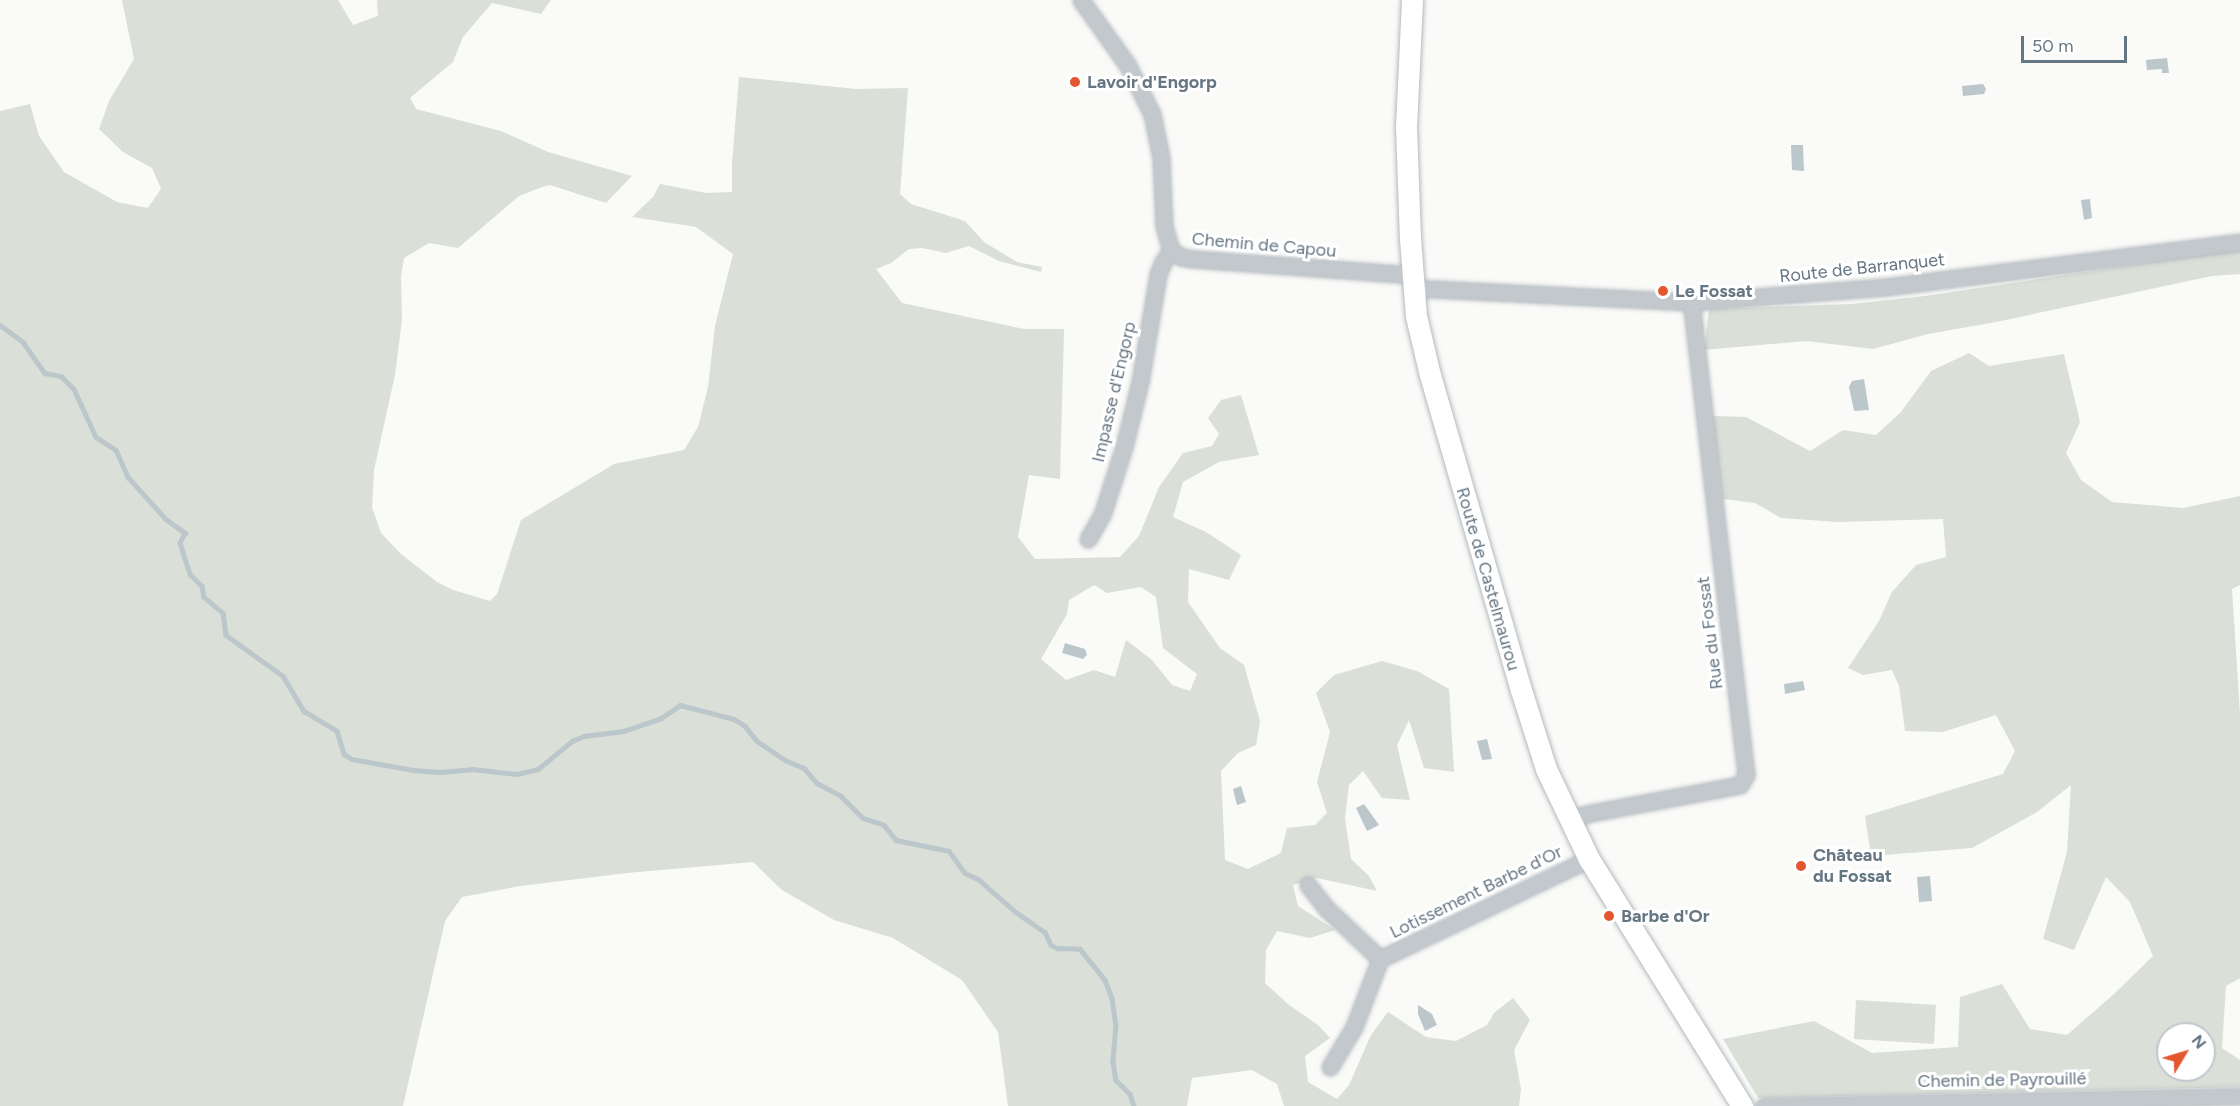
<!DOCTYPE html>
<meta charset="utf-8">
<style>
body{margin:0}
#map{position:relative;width:2240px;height:1106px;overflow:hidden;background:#fafaf8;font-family:Figtree,sans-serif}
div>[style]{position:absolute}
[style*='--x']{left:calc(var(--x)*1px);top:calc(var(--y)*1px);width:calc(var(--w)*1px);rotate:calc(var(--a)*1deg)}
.green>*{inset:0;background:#dadfd7}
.water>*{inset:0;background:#bbc7cb}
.stream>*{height:4.5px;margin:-2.25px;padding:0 2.25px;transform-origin:2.25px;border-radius:2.25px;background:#bbc7cb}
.roads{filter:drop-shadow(0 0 2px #b3babf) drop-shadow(0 0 2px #b3babf)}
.street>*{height:15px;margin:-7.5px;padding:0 7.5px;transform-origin:7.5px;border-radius:7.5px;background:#c3c8cc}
.secondary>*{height:21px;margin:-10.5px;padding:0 10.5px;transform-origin:10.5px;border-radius:10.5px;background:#fff}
.dots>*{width:16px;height:16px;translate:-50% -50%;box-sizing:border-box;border:3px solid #fff;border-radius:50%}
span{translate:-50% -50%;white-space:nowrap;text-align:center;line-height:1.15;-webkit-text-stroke:6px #fff;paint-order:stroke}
.poi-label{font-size:18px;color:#657683;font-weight:700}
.left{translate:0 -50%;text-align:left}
.street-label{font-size:18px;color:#657683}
.north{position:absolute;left:2156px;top:1022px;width:60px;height:60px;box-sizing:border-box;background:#fff;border:2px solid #c1c8cd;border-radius:50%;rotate:52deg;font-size:16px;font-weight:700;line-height:24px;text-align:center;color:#657683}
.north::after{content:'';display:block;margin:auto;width:21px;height:27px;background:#e4572e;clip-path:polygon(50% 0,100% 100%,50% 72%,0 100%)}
.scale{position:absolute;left:2021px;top:36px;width:106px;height:27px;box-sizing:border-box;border:3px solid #657683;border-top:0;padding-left:8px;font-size:18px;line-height:21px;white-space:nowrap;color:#657683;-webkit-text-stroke:4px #fff;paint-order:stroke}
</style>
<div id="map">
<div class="green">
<i style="clip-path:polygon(evenodd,122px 0,338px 0,353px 25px,378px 16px,377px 0,551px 0,541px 14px,492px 3px,463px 37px,453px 62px,410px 98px,416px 109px,501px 131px,548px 152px,632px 176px,606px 203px,550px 185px,542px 187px,519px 196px,458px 248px,429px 243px,404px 258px,401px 277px,402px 320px,395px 375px,374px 470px,372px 507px,381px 533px,401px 554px,437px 582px,453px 590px,490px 601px,497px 594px,521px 520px,614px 464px,684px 450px,698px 427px,708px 387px,715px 326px,733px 254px,696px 227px,632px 217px,653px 197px,660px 184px,706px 193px,732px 192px,732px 163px,739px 77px,856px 89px,908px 88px,900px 194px,911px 204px,965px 221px,984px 242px,1017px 262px,1042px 267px,1041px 272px,999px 261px,969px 246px,946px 253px,922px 248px,909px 249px,891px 263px,876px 269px,902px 303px,1024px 329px,1064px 329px,1060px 479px,1029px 475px,1018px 537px,1035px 559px,1120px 557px,1139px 536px,1159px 487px,1183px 453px,1212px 446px,1219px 434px,1208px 418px,1221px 400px,1241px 395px,1259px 455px,1219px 462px,1183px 482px,1173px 517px,1206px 532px,1241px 555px,1229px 580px,1189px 569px,1188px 602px,1220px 648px,1244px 665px,1260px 721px,1256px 745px,1238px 753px,1221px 771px,1225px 860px,1248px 869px,1281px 853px,1287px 828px,1315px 825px,1327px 813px,1317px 782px,1330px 732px,1316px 693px,1334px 675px,1382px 661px,1417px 671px,1449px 689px,1454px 772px,1424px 768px,1409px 720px,1397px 745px,1410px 800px,1382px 798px,1363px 771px,1349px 785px,1345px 818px,1351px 859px,1369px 876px,1377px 891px,1317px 878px,1293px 885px,1298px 906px,1335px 930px,1310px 938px,1277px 931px,1266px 950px,1265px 983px,1289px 1005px,1318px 1025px,1330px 1038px,1305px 1056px,1308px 1082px,1337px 1099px,1349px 1085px,1371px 1035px,1388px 1012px,1426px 1037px,1456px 1041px,1487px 1025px,1494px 1013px,1513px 998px,1530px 1020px,1514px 1050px,1521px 1089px,1519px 1106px,1284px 1106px,1277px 1084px,1252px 1070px,1192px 1078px,1187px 1106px,1008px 1106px,998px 1032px,962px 980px,893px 938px,834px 920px,782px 890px,753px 862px,627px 873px,520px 886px,462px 897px,445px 921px,403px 1106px,0 1106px,0 111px,30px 104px,39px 136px,64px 172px,117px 202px,148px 208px,161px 189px,152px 168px,123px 152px,99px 129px,109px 101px,134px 59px,122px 0,1094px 585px,1107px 593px,1141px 587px,1156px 597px,1163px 648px,1197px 674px,1190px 691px,1172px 685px,1152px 660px,1126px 640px,1115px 677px,1094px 670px,1066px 680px,1041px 659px,1067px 614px,1069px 600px,1094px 585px)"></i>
<i style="clip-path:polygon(2240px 249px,2240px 274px,2212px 276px,1996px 322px,1928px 334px,1873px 349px,1806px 341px,1704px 350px,1709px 309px,1852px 304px,1925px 296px)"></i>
<i style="clip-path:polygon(evenodd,1969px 353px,1989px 366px,2064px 354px,2080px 422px,2066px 453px,2081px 480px,2112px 502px,2183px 508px,2240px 496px,2240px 585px,2232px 589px,2240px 714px,2240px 978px,2226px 986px,2222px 1048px,2240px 1060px,2240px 1087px,1758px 1098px,1723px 1039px,1814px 1021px,1872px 1053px,1958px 1047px,1960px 997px,2002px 984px,2030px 1029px,2067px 1035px,2114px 994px,2153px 956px,2130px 902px,2106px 877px,2074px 950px,2043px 939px,2067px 852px,2071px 785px,2037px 812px,1972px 848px,1871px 856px,1865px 816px,2003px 774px,2015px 751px,1996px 715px,1943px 732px,1905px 731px,1899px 686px,1892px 670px,1863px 675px,1848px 668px,1879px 621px,1892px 592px,1916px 565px,1946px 557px,1943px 519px,1838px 522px,1781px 518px,1755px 503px,1723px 499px,1712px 416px,1746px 417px,1810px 451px,1843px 430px,1876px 435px,1901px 412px,1931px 371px,1969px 353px,2168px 1034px,2204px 1034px,2204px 1070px,2168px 1070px,2168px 1034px)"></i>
<i style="clip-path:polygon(1856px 1000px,1936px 1005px,1934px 1044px,1854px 1039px)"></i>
</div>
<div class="water">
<i style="clip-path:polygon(2167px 58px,2169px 73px,2162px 73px,2162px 69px,2147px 70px,2146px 60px)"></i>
<i style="clip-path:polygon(1983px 84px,1986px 89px,1984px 94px,1963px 96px,1962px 86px)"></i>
<i style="clip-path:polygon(1791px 145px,1803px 145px,1804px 171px,1792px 170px)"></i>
<i style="clip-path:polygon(2090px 199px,2092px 218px,2084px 220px,2081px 200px)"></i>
<i style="clip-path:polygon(1864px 379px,1869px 410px,1854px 411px,1849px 387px,1852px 381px)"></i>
<i style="clip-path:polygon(1065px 643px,1085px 649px,1087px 655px,1083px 659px,1062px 653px)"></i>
<i style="clip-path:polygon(1803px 681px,1805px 690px,1785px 694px,1784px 684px)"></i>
<i style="clip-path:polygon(1487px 739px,1492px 759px,1482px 760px,1477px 741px)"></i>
<i style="clip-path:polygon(1241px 786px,1246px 802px,1237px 805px,1233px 789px)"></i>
<i style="clip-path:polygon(1364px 804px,1379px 825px,1367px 831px,1356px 808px)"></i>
<i style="clip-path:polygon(1930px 876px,1932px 901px,1919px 902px,1917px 877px)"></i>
<i style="clip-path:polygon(1418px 1005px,1432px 1014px,1437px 1025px,1425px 1031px,1418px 1014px)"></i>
</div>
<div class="stream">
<i style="--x:0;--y:325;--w:29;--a:36"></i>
<i style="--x:23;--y:342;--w:38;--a:55"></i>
<i style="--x:45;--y:373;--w:16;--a:11"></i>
<i style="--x:61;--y:376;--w:18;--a:45"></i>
<i style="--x:74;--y:389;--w:53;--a:65.4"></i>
<i style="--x:96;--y:437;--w:24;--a:33"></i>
<i style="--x:116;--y:450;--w:30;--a:66"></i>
<i style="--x:128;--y:477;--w:57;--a:47.9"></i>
<i style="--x:166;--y:519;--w:24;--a:36"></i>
<i style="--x:185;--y:533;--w:11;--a:117"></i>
<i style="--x:180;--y:543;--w:33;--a:72"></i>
<i style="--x:190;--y:574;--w:17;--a:45"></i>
<i style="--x:202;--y:586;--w:11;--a:80"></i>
<i style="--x:204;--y:597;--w:25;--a:40"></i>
<i style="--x:223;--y:613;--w:22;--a:82"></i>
<i style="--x:226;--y:635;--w:70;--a:35.7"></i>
<i style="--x:283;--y:676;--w:41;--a:59"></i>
<i style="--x:304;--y:711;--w:39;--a:31"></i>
<i style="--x:337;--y:731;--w:24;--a:73"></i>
<i style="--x:344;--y:754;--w:9;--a:32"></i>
<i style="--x:352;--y:759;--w:62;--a:10.2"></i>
<i style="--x:413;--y:770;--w:27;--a:4"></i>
<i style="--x:440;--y:772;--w:32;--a:-5"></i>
<i style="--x:472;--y:769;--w:45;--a:6.3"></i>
<i style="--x:517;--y:774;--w:22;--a:-13"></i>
<i style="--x:538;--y:769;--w:44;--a:-39.5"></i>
<i style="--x:572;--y:741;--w:13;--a:-23"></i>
<i style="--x:584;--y:736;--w:40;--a:-7.1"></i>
<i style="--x:624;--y:731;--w:39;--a:-19"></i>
<i style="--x:661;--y:718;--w:23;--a:-34"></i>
<i style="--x:680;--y:705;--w:56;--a:14.5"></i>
<i style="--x:734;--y:719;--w:13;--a:32"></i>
<i style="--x:745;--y:726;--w:19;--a:51"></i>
<i style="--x:757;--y:741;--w:34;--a:34"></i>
<i style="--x:785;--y:760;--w:21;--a:23"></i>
<i style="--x:804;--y:768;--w:20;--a:49"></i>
<i style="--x:817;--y:783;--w:27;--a:28"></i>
<i style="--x:841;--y:796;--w:31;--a:45"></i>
<i style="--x:863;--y:818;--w:22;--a:18"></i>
<i style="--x:884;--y:825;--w:19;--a:51"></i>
<i style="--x:896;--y:840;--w:54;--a:11.7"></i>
<i style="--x:949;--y:851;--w:27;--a:54"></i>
<i style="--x:965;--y:873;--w:14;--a:25"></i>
<i style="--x:978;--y:879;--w:50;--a:41"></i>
<i style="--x:1016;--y:912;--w:35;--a:35"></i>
<i style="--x:1045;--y:932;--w:14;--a:65"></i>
<i style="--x:1051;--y:945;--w:7;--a:27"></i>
<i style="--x:1057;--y:948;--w:23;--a:2"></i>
<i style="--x:1080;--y:949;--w:40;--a:51"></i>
<i style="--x:1105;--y:980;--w:19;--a:69"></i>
<i style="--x:1112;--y:998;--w:27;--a:82"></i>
<i style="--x:1116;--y:1025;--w:37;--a:95"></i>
<i style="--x:1113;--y:1062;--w:18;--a:81"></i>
<i style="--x:1116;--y:1080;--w:20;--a:45"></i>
<i style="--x:1130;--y:1094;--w:13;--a:72"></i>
</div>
<div class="roads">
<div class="street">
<i style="--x:1081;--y:0;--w:81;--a:54.5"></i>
<i style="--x:1128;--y:66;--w:54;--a:63.4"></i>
<i style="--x:1152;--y:114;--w:45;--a:78.4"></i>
<i style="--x:1161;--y:158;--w:68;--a:87.5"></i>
<i style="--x:1164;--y:226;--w:25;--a:74"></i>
<i style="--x:1171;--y:250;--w:12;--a:35"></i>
<i style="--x:1181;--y:257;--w:13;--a:9"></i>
<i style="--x:1194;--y:259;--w:219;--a:4.2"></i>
<i style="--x:1413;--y:288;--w:278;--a:2.9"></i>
<i style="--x:1691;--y:302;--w:195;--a:-4.4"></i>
<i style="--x:1885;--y:287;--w:358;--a:-7.2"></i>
<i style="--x:1088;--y:539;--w:28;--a:-60"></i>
<i style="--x:1102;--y:515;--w:71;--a:-72.1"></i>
<i style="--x:1124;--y:447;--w:67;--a:-76.2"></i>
<i style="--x:1140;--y:382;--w:109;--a:-80.5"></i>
<i style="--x:1158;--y:274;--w:13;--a:-67"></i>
<i style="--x:1163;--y:262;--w:14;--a:-56"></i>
<i style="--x:1569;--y:821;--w:18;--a:-22"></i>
<i style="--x:1586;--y:814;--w:157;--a:-10.7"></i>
<i style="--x:1740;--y:785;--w:12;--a:-59"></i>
<i style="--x:1746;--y:775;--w:476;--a:-96.6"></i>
<i style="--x:1308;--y:885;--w:31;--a:52"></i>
<i style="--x:1327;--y:909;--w:73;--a:43.3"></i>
<i style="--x:1330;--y:1067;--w:47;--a:-59"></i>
<i style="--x:1354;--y:1027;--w:73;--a:-69.1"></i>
<i style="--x:1380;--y:959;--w:232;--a:-25.6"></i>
<i style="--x:1764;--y:1106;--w:476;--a:-1.2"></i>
</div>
<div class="secondary">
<i style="--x:1412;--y:0;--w:126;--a:92.7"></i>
<i style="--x:1406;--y:126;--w:112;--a:88"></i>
<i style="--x:1410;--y:238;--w:78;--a:85.6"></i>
<i style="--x:1416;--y:316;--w:61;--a:76.7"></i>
<i style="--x:1430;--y:375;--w:328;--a:73.9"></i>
<i style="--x:1521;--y:690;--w:83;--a:72.4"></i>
<i style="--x:1546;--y:769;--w:100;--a:64.5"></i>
<i style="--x:1589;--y:859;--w:291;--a:58.2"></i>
</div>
</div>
<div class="dots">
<i style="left:1075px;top:82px;background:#e4572e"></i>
<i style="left:1663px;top:291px;background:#e4572e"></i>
<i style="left:1801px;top:866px;background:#e4572e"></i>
<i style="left:1609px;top:916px;background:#e4572e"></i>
</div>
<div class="poi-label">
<span class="left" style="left:1087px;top:82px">Lavoir d'Engorp</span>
<span class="left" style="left:1675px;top:291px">Le Fossat</span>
<span class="left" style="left:1813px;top:866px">Château<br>du Fossat</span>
<span class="left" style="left:1621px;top:916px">Barbe d'Or</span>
</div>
<div class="street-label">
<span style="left:1264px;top:245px;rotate:5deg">Chemin de Capou</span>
<span style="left:1862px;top:268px;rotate:-6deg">Route de Barranquet</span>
<span style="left:1114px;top:392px;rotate:-77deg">Impasse d'Engorp</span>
<span style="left:1488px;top:579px;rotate:74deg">Route de Castelmaurou</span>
<span style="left:1710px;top:633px;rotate:-97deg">Rue du Fossat</span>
<span style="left:1476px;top:892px;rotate:-26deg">Lotissement Barbe d'Or</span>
<span style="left:2002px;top:1080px;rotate:-1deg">Chemin de Payrouillé</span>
</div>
<div class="north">N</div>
<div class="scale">50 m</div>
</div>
